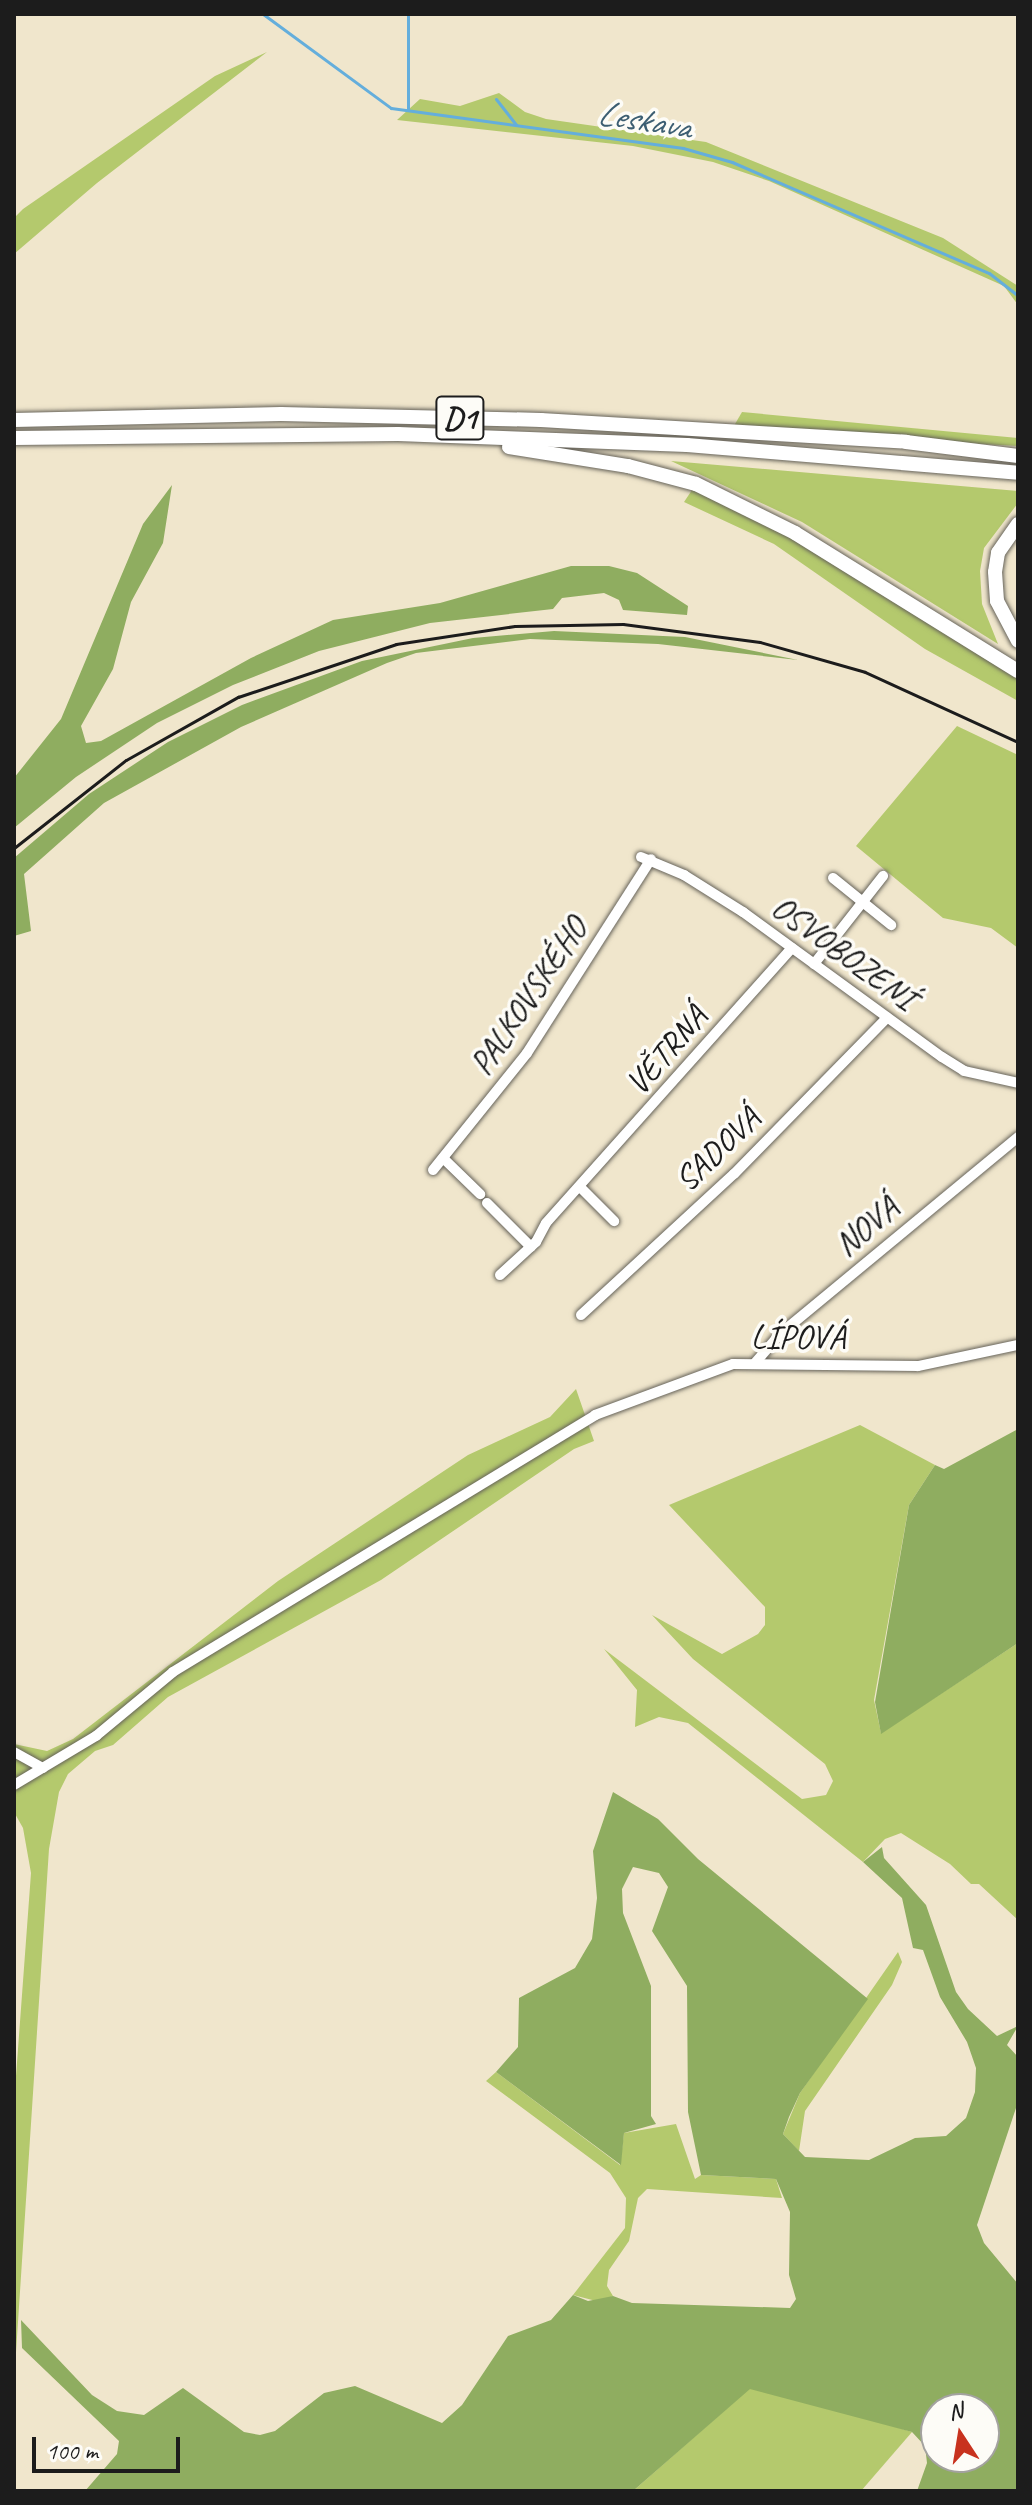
<!DOCTYPE html>
<meta charset="utf-8">
<style>
body{margin:0}
#map{position:relative;width:1032px;height:2505px;overflow:hidden;background:#f0e6cc;font-family:Caveat,sans-serif}
div>[style]{position:absolute}
[style*='--x']{left:calc(var(--x)*1px);top:calc(var(--y)*1px);width:calc(var(--w)*1px);rotate:calc(var(--a)*1deg)}
.green>*{inset:0;background:#b4c96d}
.forest>*{inset:0;background:#8fad60}
.stream>*{height:3px;margin:-1.5px;padding:0 1.5px;transform-origin:1.5px;border-radius:1.5px;background:#64aedc}
.roads{filter:drop-shadow(0 0 2px #66635a) drop-shadow(0 0 2px #66635a)}
.minor>*{height:10px;margin:-5px;padding:0 5px;transform-origin:5px;border-radius:5px;background:#fff}
.highway>*{height:14px;margin:-7px;padding:0 7px;transform-origin:7px;border-radius:7px;background:#fff}
.rail>*{height:3px;margin:-1.5px;padding:0 1.5px;transform-origin:1.5px;border-radius:1.5px;background:#1c1c1c}
span{translate:-50% -50%;white-space:nowrap;text-align:center;line-height:1.15;-webkit-text-stroke:7px #fdfcf7;paint-order:stroke}
.shield-label span{padding:2px 6px;background:#fdfcf7;border:2px solid;border-radius:6px;-webkit-text-stroke-width:0}
.shield-label{font-size:32px;color:#1c1c1c;font-weight:700}
.street-label{font-size:34px;color:#1c1c1c}
.water-label{font-size:36px;color:#3c5e72;font-style:italic}
.frame{position:absolute;inset:0;border:16px solid #1c1c1c;pointer-events:none}
.north{position:absolute;left:920px;top:2393px;width:80px;height:80px;box-sizing:border-box;background:#fdfcf7;border:2px solid #a3a29f;border-radius:50%;rotate:348deg;font-size:22px;font-weight:700;line-height:32px;text-align:center;color:#1c1c1c}
.north::after{content:'';display:block;margin:auto;width:28px;height:36px;background:#c8321e;clip-path:polygon(50% 0,100% 100%,50% 72%,0 100%)}
.scale{position:absolute;left:32px;top:2437px;width:148px;height:36px;box-sizing:border-box;border:4px solid #1c1c1c;border-top:0;padding-left:10px;font-size:24px;line-height:28px;white-space:nowrap;color:#1c1c1c;-webkit-text-stroke:6px #fdfcf7;paint-order:stroke}
</style>
<div id="map">
<div class="green">
<i style="clip-path:polygon(267px 52px,97px 183px,14px 254px,14px 218px,23px 209px,215px 76px)"></i>
<i style="clip-path:polygon(499px 93px,525px 112px,546px 119px,706px 142px,943px 238px,1018px 286px,1018px 305px,1004px 286px,769px 181px,713px 162px,633px 146px,397px 120px,420px 99px,460px 106px)"></i>
<i style="clip-path:polygon(742px 412px,1018px 438px,1018px 446px,731px 431px)"></i>
<i style="clip-path:polygon(671px 461px,1018px 491px,1018px 503px,984px 548px,980px 571px,982px 604px,998px 644px,802px 522px)"></i>
<i style="clip-path:polygon(696px 484px,739px 504px,1018px 671px,1018px 701px,925px 649px,774px 544px,684px 502px)"></i>
<i style="clip-path:polygon(957px 726px,1018px 755px,1018px 948px,991px 928px,943px 918px,856px 846px)"></i>
<i style="clip-path:polygon(576px 1389px,594px 1441px,574px 1449px,381px 1580px,168px 1697px,113px 1745px,95px 1751px,68px 1774px,59px 1792px,49px 1849px,14px 2383px,14px 2103px,31px 1873px,23px 1828px,14px 1812px,14px 1744px,47px 1751px,73px 1739px,278px 1581px,468px 1455px,550px 1417px)"></i>
<i style="clip-path:polygon(860px 1425px,935px 1465px,909px 1505px,874px 1700px,881px 1733px,1018px 1643px,1018px 1920px,979px 1884px,971px 1884px,950px 1864px,901px 1833px,885px 1839px,863px 1862px,688px 1723px,659px 1717px,635px 1727px,637px 1690px,604px 1649px,802px 1799px,826px 1795px,833px 1781px,825px 1764px,693px 1659px,652px 1615px,722px 1654px,758px 1634px,765px 1625px,765px 1607px,669px 1505px)"></i>
<i style="clip-path:polygon(898px 1952px,902px 1962px,892px 1985px,805px 2111px,799px 2151px,783px 2134px,800px 2093px)"></i>
<i style="clip-path:polygon(496px 2072px,620px 2165px,624px 2133px,676px 2124px,695px 2179px,701px 2175px,776px 2179px,782px 2198px,647px 2189px,638px 2198px,629px 2241px,609px 2270px,607px 2286px,613px 2296px,600px 2302px,573px 2295px,625px 2228px,626px 2198px,610px 2173px,486px 2081px)"></i>
<i style="clip-path:polygon(750px 2388px,833px 2407px,912px 2432px,861px 2491px,633px 2491px)"></i>
</div>
<div class="forest">
<i style="clip-path:polygon(172px 485px,163px 543px,131px 602px,113px 669px,81px 726px,86px 743px,101px 741px,251px 658px,333px 620px,440px 603px,571px 566px,609px 566px,637px 573px,688px 606px,687px 615px,623px 610px,619px 600px,604px 593px,562px 598px,553px 609px,430px 623px,319px 651px,233px 685px,157px 723px,76px 777px,14px 828px,14px 778px,61px 719px,143px 524px)"></i>
<i style="clip-path:polygon(554px 631px,685px 637px,798px 660px,658px 644px,530px 639px,416px 653px,387px 663px,241px 727px,104px 803px,24px 874px,31px 931px,14px 936px,14px 858px,89px 794px,168px 742px,242px 705px,362px 661px,473px 638px)"></i>
<i style="clip-path:polygon(1018px 1429px,1018px 1643px,881px 1734px,875px 1702px,909px 1505px,935px 1465px,944px 1469px)"></i>
<i style="clip-path:polygon(evenodd,613px 1792px,658px 1819px,698px 1859px,868px 1999px,800px 2093px,789px 2117px,783px 2134px,805px 2157px,869px 2160px,915px 2138px,946px 2136px,966px 2118px,975px 2092px,976px 2068px,967px 2042px,940px 1997px,923px 1950px,913px 1948px,902px 1898px,863px 1862px,882px 1847px,884px 1858px,926px 1905px,956px 1992px,968px 2009px,997px 2036px,1018px 2026px,1007px 2045px,1018px 2057px,1016px 2108px,977px 2225px,984px 2243px,1018px 2284px,1018px 2491px,917px 2491px,927px 2463px,925px 2446px,912px 2432px,750px 2389px,633px 2491px,85px 2491px,117px 2454px,119px 2441px,22px 2348px,21px 2320px,92px 2395px,117px 2411px,144px 2415px,183px 2388px,244px 2432px,260px 2435px,275px 2431px,324px 2393px,355px 2386px,442px 2423px,462px 2405px,508px 2336px,551px 2320px,573px 2295px,588px 2301px,613px 2296px,632px 2303px,790px 2308px,796px 2299px,789px 2275px,790px 2212px,776px 2179px,701px 2175px,688px 2112px,687px 1986px,652px 1931px,668px 1887px,659px 1873px,633px 1867px,622px 1889px,623px 1913px,651px 1986px,651px 2116px,656px 2124px,624px 2133px,621px 2165px,496px 2072px,518px 2047px,519px 1998px,575px 1968px,592px 1939px,597px 1898px,593px 1851px,613px 1792px,984px 2409px,984px 2457px,936px 2457px,936px 2409px,984px 2409px)"></i>
</div>
<div class="stream">
<i style="--x:263;--y:14;--w:159;--a:36.3"></i>
<i style="--x:391;--y:108;--w:295;--a:7.8"></i>
<i style="--x:683;--y:148;--w:51;--a:15.9"></i>
<i style="--x:732;--y:162;--w:280;--a:23.4"></i>
<i style="--x:989;--y:273;--w:37;--a:38"></i>
<i style="--x:408;--y:14;--w:96;--a:90"></i>
<i style="--x:496;--y:99;--w:33;--a:52"></i>
</div>
<div class="roads">
<div class="minor">
<i style="--x:641;--y:857;--w:47;--a:22.7"></i>
<i style="--x:684;--y:875;--w:70;--a:32.1"></i>
<i style="--x:743;--y:912;--w:246;--a:36.1"></i>
<i style="--x:942;--y:1057;--w:26;--a:32"></i>
<i style="--x:964;--y:1071;--w:55;--a:12.5"></i>
<i style="--x:833;--y:878;--w:75;--a:39"></i>
<i style="--x:814;--y:964;--w:112;--a:-51.9"></i>
<i style="--x:443;--y:1158;--w:52;--a:44.2"></i>
<i style="--x:433;--y:1170;--w:150;--a:-51.2"></i>
<i style="--x:527;--y:1053;--w:230;--a:-57.4"></i>
<i style="--x:581;--y:1188;--w:47;--a:45"></i>
<i style="--x:487;--y:1203;--w:62;--a:45"></i>
<i style="--x:500;--y:1275;--w:49;--a:-42.5"></i>
<i style="--x:536;--y:1242;--w:21;--a:-62"></i>
<i style="--x:546;--y:1223;--w:369;--a:-48.2"></i>
<i style="--x:581;--y:1315;--w:208;--a:-42.7"></i>
<i style="--x:734;--y:1174;--w:219;--a:-45.6"></i>
<i style="--x:755;--y:1363;--w:38;--a:-49"></i>
<i style="--x:780;--y:1334;--w:309;--a:-39.6"></i>
<i style="--x:14;--y:1752;--w:33;--a:29"></i>
<i style="--x:14;--y:1785;--w:96;--a:-30.9"></i>
<i style="--x:96;--y:1736;--w:100;--a:-39.7"></i>
<i style="--x:173;--y:1672;--w:494;--a:-31.3"></i>
<i style="--x:595;--y:1415;--w:147;--a:-20.3"></i>
<i style="--x:733;--y:1364;--w:185;--a:0.6"></i>
<i style="--x:918;--y:1366;--w:102;--a:-11.9"></i>
</div>
<div class="highway">
<i style="--x:14;--y:420;--w:267;--a:-1.3"></i>
<i style="--x:281;--y:414;--w:260;--a:1.3"></i>
<i style="--x:541;--y:420;--w:366;--a:3.4"></i>
<i style="--x:906;--y:442;--w:113;--a:7.1"></i>
<i style="--x:14;--y:438;--w:384;--a:-0.6"></i>
<i style="--x:398;--y:434;--w:289;--a:2.2"></i>
<i style="--x:687;--y:445;--w:332;--a:4.8"></i>
<i style="--x:509;--y:447;--w:121;--a:9.1"></i>
<i style="--x:628;--y:466;--w:70;--a:14.8"></i>
<i style="--x:696;--y:484;--w:110;--a:26.3"></i>
<i style="--x:795;--y:533;--w:262;--a:31.8"></i>
<i style="--x:1018;--y:524;--w:35;--a:125"></i>
<i style="--x:998;--y:553;--w:19;--a:99"></i>
<i style="--x:995;--y:572;--w:29;--a:86"></i>
<i style="--x:997;--y:601;--w:45;--a:62.3"></i>
</div>
</div>
<div class="rail">
<i style="--x:14;--y:848;--w:142;--a:-38.2"></i>
<i style="--x:126;--y:760;--w:129;--a:-29.4"></i>
<i style="--x:238;--y:697;--w:167;--a:-18.5"></i>
<i style="--x:396;--y:644;--w:120;--a:-8.6"></i>
<i style="--x:515;--y:626;--w:108;--a:-1.1"></i>
<i style="--x:623;--y:624;--w:138;--a:7.5"></i>
<i style="--x:760;--y:642;--w:109;--a:15.9"></i>
<i style="--x:865;--y:672;--w:168;--a:24.6"></i>
</div>
<div class="shield-label">
<span style="left:460px;top:418px">D1</span>
</div>
<div class="street-label">
<span style="left:844px;top:952px;rotate:36deg">OSVOBOZENÍ</span>
<span style="left:528px;top:996px;rotate:-56deg">PALKOVSKÉHO</span>
<span style="left:666px;top:1050px;rotate:-49deg">VĚTRNÁ</span>
<span style="left:717px;top:1149px;rotate:-44deg">SADOVÁ</span>
<span style="left:866px;top:1226px;rotate:-40deg">NOVÁ</span>
<span style="left:798px;top:1337px">LÍPOVÁ</span>
</div>
<div class="water-label">
<span style="left:644px;top:120px;rotate:9deg">Leskava</span>
</div>
<div class="frame"></div>
<div class="north">N</div>
<div class="scale">100 m</div>
</div>
